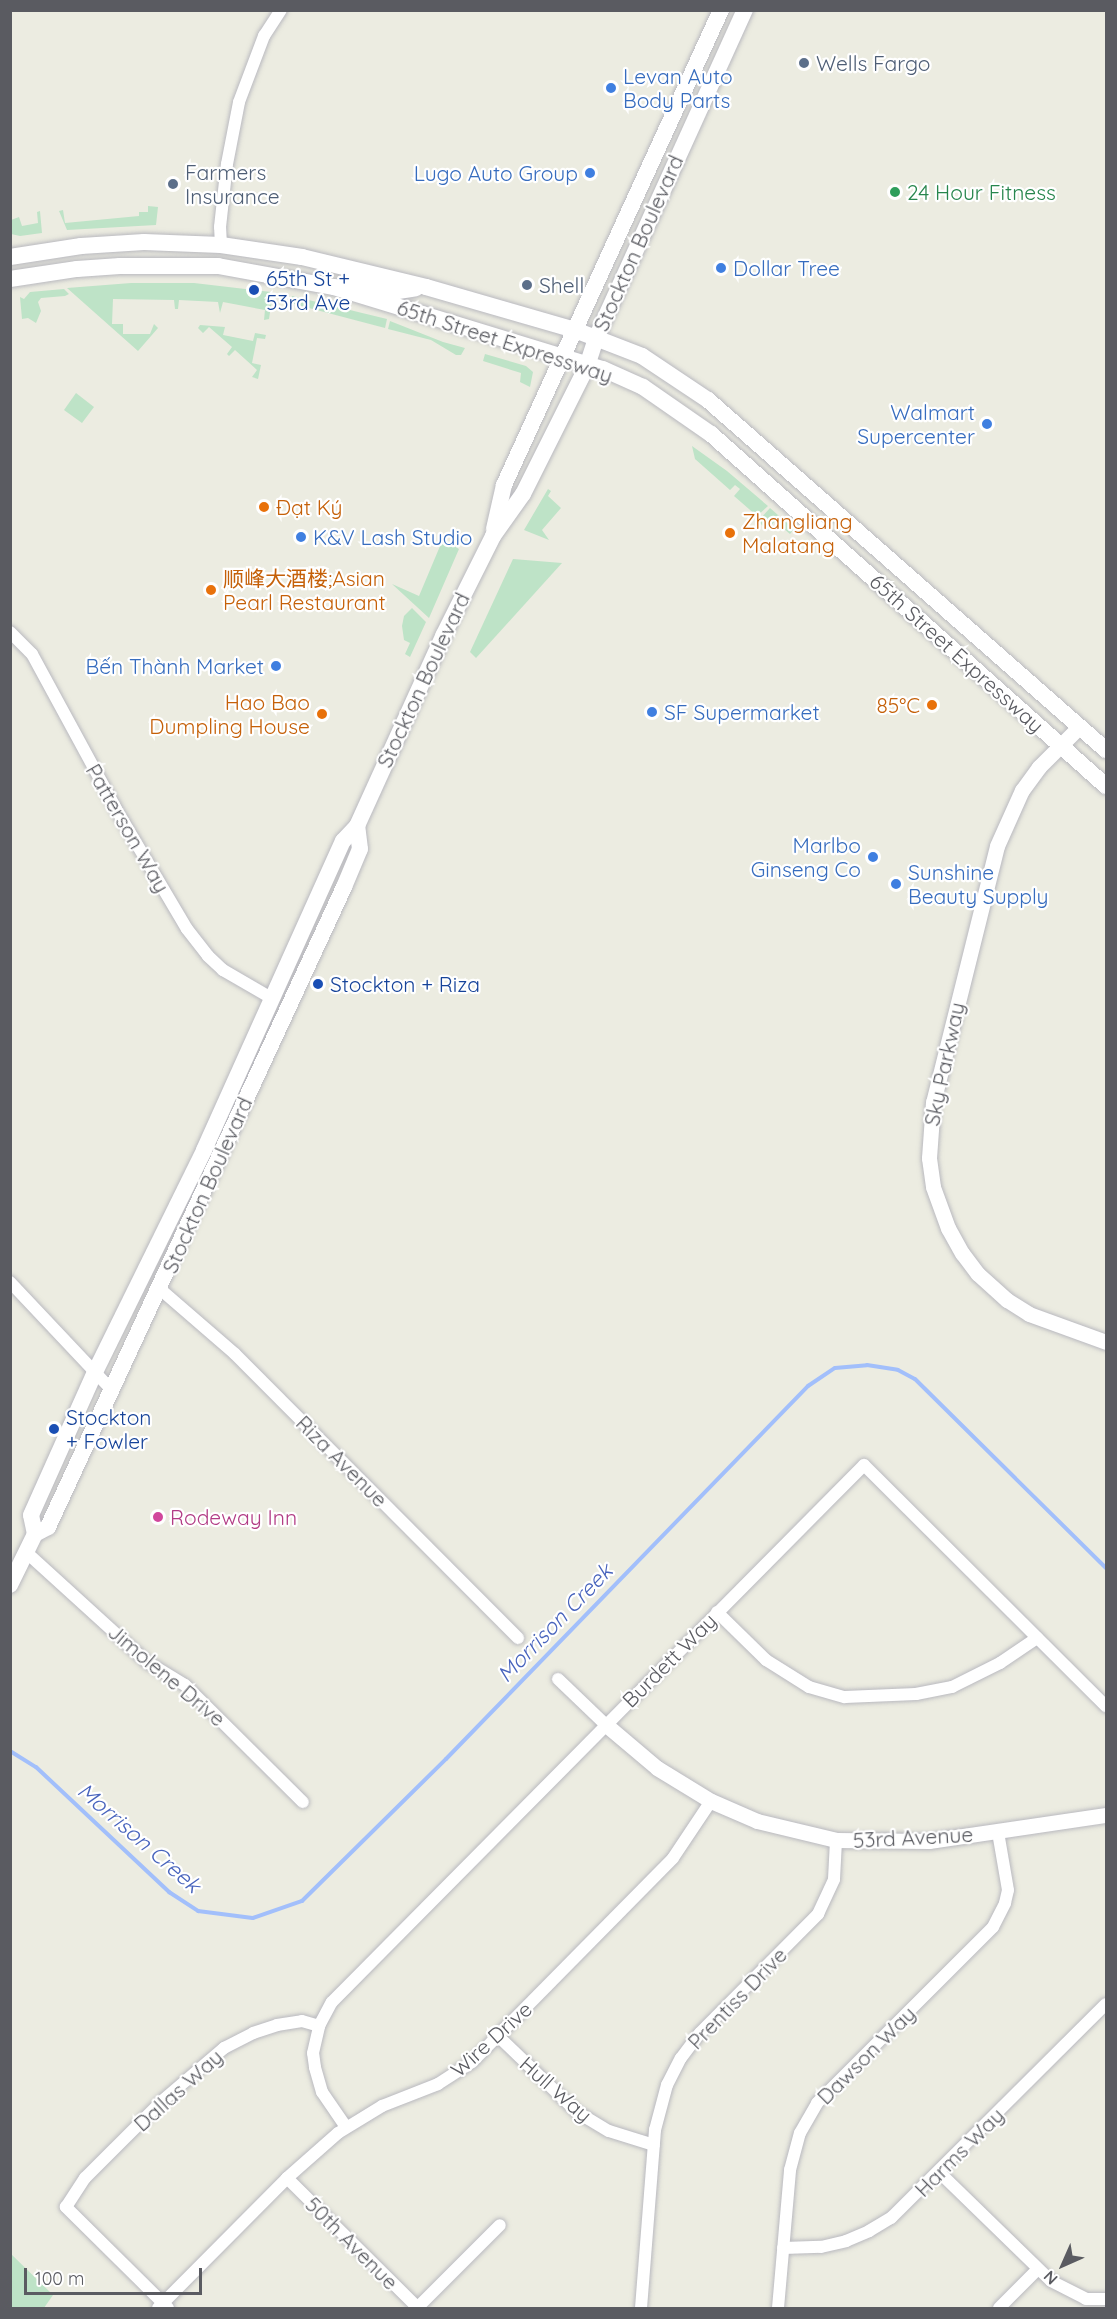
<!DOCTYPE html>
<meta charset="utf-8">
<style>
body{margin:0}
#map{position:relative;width:1117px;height:2319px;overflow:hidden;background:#ecece1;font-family:Quicksand,"Noto Sans SC",sans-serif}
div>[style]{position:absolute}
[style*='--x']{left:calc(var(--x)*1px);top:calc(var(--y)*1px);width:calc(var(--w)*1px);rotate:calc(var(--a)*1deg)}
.green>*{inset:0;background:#bee3c7}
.stream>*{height:4px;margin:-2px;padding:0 2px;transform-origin:2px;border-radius:2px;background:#a2bffb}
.roads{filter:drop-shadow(0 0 2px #b9b9bf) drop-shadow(0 0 2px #b9b9bf)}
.minor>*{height:12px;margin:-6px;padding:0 6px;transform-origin:6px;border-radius:6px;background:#fff}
.tertiary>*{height:15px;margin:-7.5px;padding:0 7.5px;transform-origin:7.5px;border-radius:7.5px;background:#fff}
.secondary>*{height:16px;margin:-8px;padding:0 8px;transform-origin:8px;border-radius:8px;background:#fff}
.dots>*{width:16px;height:16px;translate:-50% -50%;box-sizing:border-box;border:3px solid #fff;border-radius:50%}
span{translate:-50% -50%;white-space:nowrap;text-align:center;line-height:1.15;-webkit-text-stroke:4.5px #fff;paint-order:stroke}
.service-label{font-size:21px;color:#4e5e75}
.left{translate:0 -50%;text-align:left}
.shop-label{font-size:21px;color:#366cbe}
.right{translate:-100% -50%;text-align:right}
.leisure-label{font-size:21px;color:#27864d}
.street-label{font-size:21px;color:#5a5b61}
.transit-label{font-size:21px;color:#164399}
.food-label{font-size:21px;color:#c56008}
.hotel-label{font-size:21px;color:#b23c85}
.water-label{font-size:22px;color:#4763bc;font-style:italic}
.frame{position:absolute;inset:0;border:12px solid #5a5b61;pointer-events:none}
.north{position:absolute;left:1033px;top:2235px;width:60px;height:60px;-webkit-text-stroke:4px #fff;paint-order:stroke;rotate:225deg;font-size:16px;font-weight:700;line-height:24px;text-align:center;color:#5a5b61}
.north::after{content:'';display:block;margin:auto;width:21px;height:27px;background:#5a5b61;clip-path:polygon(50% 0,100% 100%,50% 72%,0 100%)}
.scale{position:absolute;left:24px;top:2268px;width:178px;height:27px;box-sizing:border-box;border:3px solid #5a5b61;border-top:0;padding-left:8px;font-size:18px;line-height:21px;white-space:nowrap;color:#5a5b61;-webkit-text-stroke:4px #fff;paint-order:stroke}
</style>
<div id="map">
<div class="green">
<i style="clip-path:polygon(148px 206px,158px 207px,156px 225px,67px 230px,59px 211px,63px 210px,65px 223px,139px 216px,139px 212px,148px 212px)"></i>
<i style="clip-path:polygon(40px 211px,42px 233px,20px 236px,11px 234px,11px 220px,19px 217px,22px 226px,38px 223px,37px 212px)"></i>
<i style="clip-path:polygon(131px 283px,194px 283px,271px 292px,272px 299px,269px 319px,264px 320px,265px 310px,223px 302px,220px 313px,218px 302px,179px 300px,178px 309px,175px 309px,174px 300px,113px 299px,112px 324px,123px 324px,123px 334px,150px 334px,154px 324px,158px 328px,138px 351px,67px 288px)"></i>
<i style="clip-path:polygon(64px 289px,69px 294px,65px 296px,41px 298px,38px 302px,41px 311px,36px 323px,28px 318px,22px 319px,20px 297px,24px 299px,30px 292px)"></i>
<i style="clip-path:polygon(292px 296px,387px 319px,385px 328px,290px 303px)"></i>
<i style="clip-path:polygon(390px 321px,443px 342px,465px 348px,461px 355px,456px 355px,431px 340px,388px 329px)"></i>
<i style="clip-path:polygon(200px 325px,225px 327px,223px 335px,253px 341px,255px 333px,266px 335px,265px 339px,257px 338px,252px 363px,261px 365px,258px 379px,252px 377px,257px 370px,235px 350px,229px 356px,227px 354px,232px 347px,209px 327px,203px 333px,198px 328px)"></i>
<i style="clip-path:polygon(485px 354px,526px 366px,533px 372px,530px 387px,520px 382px,521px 373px,483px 361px)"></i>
<i style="clip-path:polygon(76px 393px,94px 407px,82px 423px,64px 410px)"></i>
<i style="clip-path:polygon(692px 446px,727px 471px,768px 506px,757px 516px,734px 496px,740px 489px,735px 485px,730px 490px,695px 459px)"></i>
<i style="clip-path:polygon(548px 489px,551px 491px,548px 496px,561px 508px,542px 530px,549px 540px,524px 530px)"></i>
<i style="clip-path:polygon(770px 508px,794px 529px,790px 534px,775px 521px,767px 530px,758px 521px)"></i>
<i style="clip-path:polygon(443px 539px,459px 549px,429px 618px,392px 584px,419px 596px)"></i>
<i style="clip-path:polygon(513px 559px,562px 563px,476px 658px,470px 652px)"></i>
<i style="clip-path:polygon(412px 608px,426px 622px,410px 657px,405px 654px,410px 643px,404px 640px,402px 626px,404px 616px)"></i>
<i style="clip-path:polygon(10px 2253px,53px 2295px,44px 2308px,11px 2308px)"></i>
</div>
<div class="stream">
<i style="--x:10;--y:1751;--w:31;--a:32"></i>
<i style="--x:36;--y:1767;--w:183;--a:43.2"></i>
<i style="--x:169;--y:1892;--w:35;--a:33"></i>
<i style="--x:198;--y:1911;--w:55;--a:7.3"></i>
<i style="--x:253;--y:1918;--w:52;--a:-19.1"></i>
<i style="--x:302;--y:1901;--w:202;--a:-44.6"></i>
<i style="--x:446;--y:1759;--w:520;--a:-45.86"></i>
<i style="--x:808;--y:1386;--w:32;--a:-34"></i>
<i style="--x:835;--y:1368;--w:32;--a:-5"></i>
<i style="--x:867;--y:1365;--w:31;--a:9"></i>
<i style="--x:898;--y:1370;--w:19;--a:28"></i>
<i style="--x:915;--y:1379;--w:269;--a:44.7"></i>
</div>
<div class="roads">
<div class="minor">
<i style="--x:221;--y:245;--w:18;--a:-93"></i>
<i style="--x:220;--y:227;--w:63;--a:-83.7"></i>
<i style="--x:227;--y:164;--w:63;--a:-79"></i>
<i style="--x:239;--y:102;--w:71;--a:-69.3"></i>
<i style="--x:264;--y:36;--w:31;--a:-57"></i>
<i style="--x:10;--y:632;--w:31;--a:45"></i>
<i style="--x:32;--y:654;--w:176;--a:61.5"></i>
<i style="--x:116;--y:809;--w:139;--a:59.4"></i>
<i style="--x:187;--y:929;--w:34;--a:52"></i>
<i style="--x:208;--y:956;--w:21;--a:43"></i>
<i style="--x:223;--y:970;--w:58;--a:30.1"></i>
<i style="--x:10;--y:1282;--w:146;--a:46.7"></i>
<i style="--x:160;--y:1289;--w:99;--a:40.9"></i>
<i style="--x:235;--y:1354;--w:401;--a:45.1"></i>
<i style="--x:26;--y:1552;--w:164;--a:42.3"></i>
<i style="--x:147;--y:1662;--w:44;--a:31.2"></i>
<i style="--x:185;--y:1685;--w:166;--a:44.8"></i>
<i style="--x:717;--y:1612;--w:69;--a:44.4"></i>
<i style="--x:766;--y:1660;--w:51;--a:32.1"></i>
<i style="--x:809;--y:1687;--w:37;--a:16"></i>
<i style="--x:845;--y:1697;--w:71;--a:-2.4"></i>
<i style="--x:916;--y:1694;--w:37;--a:-11"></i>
<i style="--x:952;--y:1687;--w:54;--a:-26.6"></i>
<i style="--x:1000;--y:1663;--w:45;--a:-34"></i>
<i style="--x:558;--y:1679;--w:65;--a:43.8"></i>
<i style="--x:498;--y:2036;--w:110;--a:43.9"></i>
<i style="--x:577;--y:2112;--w:37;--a:31"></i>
<i style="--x:609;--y:2131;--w:47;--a:17.3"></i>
<i style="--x:346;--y:2127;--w:42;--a:-124.4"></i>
<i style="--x:322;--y:2092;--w:26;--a:-106"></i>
<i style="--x:315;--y:2067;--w:14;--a:-98"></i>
<i style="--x:313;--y:2053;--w:28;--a:-77"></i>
<i style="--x:319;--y:2026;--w:27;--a:-62"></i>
<i style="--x:332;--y:2002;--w:756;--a:-45.27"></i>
<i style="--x:864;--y:1465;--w:342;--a:44.9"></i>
<i style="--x:939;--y:2172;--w:156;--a:44.2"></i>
<i style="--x:1051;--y:2281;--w:39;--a:27"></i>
<i style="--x:1086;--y:2299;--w:20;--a:0"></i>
<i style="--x:287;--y:2178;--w:185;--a:44.8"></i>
<i style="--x:783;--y:2248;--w:38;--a:-2"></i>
<i style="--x:821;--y:2247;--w:26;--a:-13"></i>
<i style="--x:846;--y:2241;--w:25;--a:-23"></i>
<i style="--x:869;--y:2231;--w:26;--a:-31"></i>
<i style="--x:891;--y:2218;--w:303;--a:-44.9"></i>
<i style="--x:158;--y:2308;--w:183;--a:-45.2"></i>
<i style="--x:287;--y:2178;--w:68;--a:-41.4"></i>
<i style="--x:338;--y:2133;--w:52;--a:-31.5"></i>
<i style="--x:382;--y:2106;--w:60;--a:-21.4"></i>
<i style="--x:438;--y:2084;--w:40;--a:-32.9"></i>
<i style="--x:472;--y:2062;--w:286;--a:-45.4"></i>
<i style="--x:673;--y:1858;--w:69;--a:-56.3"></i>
<i style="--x:168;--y:2308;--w:144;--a:-135.3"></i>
<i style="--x:66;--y:2207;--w:35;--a:-57"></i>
<i style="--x:85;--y:2178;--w:109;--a:-45"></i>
<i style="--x:162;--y:2101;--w:82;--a:-40.5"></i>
<i style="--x:224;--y:2048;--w:33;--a:-27"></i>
<i style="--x:253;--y:2033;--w:25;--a:-18"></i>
<i style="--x:277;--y:2025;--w:25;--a:-9"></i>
<i style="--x:302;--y:2021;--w:18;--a:16"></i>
<i style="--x:417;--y:2308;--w:117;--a:-45"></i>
<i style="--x:641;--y:2308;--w:179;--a:-85.5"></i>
<i style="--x:655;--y:2130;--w:47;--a:-75.1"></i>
<i style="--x:667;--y:2085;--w:30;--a:-63"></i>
<i style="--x:681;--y:2058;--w:31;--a:-53"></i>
<i style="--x:700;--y:2033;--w:168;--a:-45.2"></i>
<i style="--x:818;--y:1914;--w:38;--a:-65"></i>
<i style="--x:834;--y:1879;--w:39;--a:-87"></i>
<i style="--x:778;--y:2308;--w:139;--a:-85"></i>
<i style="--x:790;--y:2170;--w:38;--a:-75"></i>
<i style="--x:800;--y:2133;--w:34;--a:-60"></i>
<i style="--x:817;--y:2103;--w:249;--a:-45"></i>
<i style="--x:993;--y:1927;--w:27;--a:-63"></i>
<i style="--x:1005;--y:1903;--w:13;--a:-77"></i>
<i style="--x:1008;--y:1890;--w:59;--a:-99.8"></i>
<i style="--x:999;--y:2308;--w:55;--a:-45"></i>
</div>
<div class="tertiary">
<i style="--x:1079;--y:727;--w:57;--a:135"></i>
<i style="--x:1039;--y:767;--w:29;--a:126"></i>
<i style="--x:1022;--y:790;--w:61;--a:114.1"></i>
<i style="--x:997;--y:846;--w:264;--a:104"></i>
<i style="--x:933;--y:1102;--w:56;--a:94.1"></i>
<i style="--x:929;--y:1158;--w:29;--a:82"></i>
<i style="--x:933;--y:1187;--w:44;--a:69.9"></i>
<i style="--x:948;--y:1228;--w:29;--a:61"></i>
<i style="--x:962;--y:1253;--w:26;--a:53"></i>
<i style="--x:978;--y:1274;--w:39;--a:42"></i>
<i style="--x:1007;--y:1300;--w:26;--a:32"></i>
<i style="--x:1029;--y:1314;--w:82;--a:20"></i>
<i style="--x:605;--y:1724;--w:68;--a:40.2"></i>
<i style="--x:657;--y:1768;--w:63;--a:31.4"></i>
<i style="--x:711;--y:1801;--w:50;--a:23.5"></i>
<i style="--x:757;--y:1821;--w:81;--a:13.5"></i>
<i style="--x:836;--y:1840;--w:93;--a:0.6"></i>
<i style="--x:929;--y:1841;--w:179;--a:-8.4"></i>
</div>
<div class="secondary">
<i style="--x:10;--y:257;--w:72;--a:-8.8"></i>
<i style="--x:81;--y:246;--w:63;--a:-3.6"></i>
<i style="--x:144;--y:242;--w:77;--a:2.2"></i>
<i style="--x:221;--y:245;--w:82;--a:8.4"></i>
<i style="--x:302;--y:257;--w:128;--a:13.6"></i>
<i style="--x:426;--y:287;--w:155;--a:16.1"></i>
<i style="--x:575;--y:330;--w:72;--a:21.2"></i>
<i style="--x:642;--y:356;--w:79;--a:33.7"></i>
<i style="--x:708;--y:400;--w:530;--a:41.33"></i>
<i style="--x:10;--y:279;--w:68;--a:-8.5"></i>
<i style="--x:77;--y:269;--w:43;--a:-4"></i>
<i style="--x:120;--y:266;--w:98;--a:0"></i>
<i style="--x:218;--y:266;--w:118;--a:10.3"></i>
<i style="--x:334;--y:287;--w:281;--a:17"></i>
<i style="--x:603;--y:369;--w:44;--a:24.2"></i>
<i style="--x:643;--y:387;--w:83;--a:34.7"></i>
<i style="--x:711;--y:434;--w:529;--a:41.71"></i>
<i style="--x:348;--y:280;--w:46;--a:15.3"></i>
<i style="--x:392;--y:292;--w:24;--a:-9"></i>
<i style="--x:494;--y:529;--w:45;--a:-77.2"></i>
<i style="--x:504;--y:485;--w:522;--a:-65.45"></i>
<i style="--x:35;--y:1534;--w:15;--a:-28"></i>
<i style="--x:48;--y:1527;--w:705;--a:-65.18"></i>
<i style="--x:344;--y:887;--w:41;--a:-67.2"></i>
<i style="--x:360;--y:849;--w:23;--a:-97"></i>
<i style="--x:10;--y:1585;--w:57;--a:-63.9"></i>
<i style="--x:35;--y:1534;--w:19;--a:-102"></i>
<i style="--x:31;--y:1515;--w:157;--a:-65.9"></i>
<i style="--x:95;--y:1372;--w:247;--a:-63.8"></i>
<i style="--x:204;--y:1150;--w:339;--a:-65.8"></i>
<i style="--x:343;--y:841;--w:21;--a:-47"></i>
<i style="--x:357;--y:826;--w:209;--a:-65.6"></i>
<i style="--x:443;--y:636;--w:112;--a:-63.4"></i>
<i style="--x:493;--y:536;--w:52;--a:-54.5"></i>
<i style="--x:523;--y:494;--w:143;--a:-63.4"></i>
<i style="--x:587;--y:366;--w:29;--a:-72"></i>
<i style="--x:596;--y:338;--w:360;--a:-65.6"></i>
</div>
</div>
<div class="dots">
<i style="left:804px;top:63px;background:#5c6f8a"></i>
<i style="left:611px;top:88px;background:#3f7fe0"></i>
<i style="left:590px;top:173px;background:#3f7fe0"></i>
<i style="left:173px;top:184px;background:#5c6f8a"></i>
<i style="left:895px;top:192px;background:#2e9e5b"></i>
<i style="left:721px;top:268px;background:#3f7fe0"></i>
<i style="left:527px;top:285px;background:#5c6f8a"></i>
<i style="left:254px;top:290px;background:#1a4fb4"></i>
<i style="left:987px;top:424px;background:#3f7fe0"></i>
<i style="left:264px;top:507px;background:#e8710a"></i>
<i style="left:730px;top:533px;background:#e8710a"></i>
<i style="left:301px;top:537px;background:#3f7fe0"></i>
<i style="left:211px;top:590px;background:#e8710a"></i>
<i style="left:276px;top:666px;background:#3f7fe0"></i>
<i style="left:932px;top:705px;background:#e8710a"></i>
<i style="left:652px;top:712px;background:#3f7fe0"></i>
<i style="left:322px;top:714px;background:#e8710a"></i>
<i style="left:873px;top:857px;background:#3f7fe0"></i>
<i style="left:896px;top:884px;background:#3f7fe0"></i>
<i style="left:318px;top:984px;background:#1a4fb4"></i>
<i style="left:54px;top:1429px;background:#1a4fb4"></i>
<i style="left:158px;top:1517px;background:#d1479c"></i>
</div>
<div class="service-label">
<span class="left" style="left:816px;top:63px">Wells Fargo</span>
<span class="left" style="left:185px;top:184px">Farmers<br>Insurance</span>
<span class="left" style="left:539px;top:285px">Shell</span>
</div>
<div class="shop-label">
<span class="left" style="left:623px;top:88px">Levan Auto<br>Body Parts</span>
<span class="right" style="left:578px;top:173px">Lugo Auto Group</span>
<span class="left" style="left:733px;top:268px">Dollar Tree</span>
<span class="right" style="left:975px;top:424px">Walmart<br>Supercenter</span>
<span class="left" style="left:313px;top:537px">K&amp;V Lash Studio</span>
<span class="right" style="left:264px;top:666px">Bến Thành Market</span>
<span class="left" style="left:664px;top:712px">SF Supermarket</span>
<span class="right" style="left:861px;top:857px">Marlbo<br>Ginseng Co</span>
<span class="left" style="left:908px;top:884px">Sunshine<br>Beauty Supply</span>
</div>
<div class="leisure-label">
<span class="left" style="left:907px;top:192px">24 Hour Fitness</span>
</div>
<div class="street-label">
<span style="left:638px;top:243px;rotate:-66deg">Stockton Boulevard</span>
<span style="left:505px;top:341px;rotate:18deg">65th Street Expressway</span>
<span style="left:957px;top:653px;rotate:42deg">65th Street Expressway</span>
<span style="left:423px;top:680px;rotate:-65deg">Stockton Boulevard</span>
<span style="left:128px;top:828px;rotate:60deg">Patterson Way</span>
<span style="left:944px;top:1064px;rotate:-78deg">Sky Parkway</span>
<span style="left:207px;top:1185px;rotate:-66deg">Stockton Boulevard</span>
<span style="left:342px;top:1461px;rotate:45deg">Riza Avenue</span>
<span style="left:669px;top:1660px;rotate:-45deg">Burdett Way</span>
<span style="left:167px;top:1675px;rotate:40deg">Jimolene Drive</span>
<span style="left:913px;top:1837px;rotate:-3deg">53rd Avenue</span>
<span style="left:737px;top:1998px;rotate:-46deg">Prentiss Drive</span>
<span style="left:491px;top:2039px;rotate:-42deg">Wire Drive</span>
<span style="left:866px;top:2055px;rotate:-45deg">Dawson Way</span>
<span style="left:556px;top:2089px;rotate:41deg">Hull Way</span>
<span style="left:178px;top:2090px;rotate:-42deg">Dallas Way</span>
<span style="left:959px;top:2152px;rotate:-45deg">Harms Way</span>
<span style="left:352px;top:2243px;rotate:45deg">50th Avenue</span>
</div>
<div class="transit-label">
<span class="left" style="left:266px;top:290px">65th St +<br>53rd Ave</span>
<span class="left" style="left:330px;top:984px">Stockton + Riza</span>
<span class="left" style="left:66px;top:1429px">Stockton<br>+ Fowler</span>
</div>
<div class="food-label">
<span class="left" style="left:276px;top:507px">Đạt Ký</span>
<span class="left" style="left:742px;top:533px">Zhangliang<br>Malatang</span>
<span class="left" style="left:223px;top:590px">顺峰大酒楼;Asian<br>Pearl Restaurant</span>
<span class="right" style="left:310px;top:714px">Hao Bao<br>Dumpling House</span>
<span class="right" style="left:920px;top:705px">85°C</span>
</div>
<div class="hotel-label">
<span class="left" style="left:170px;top:1517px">Rodeway Inn</span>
</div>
<div class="water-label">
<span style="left:555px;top:1623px;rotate:-46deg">Morrison Creek</span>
<span style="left:139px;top:1838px;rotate:41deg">Morrison Creek</span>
</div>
<div class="frame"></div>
<div class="north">N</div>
<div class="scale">100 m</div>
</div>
